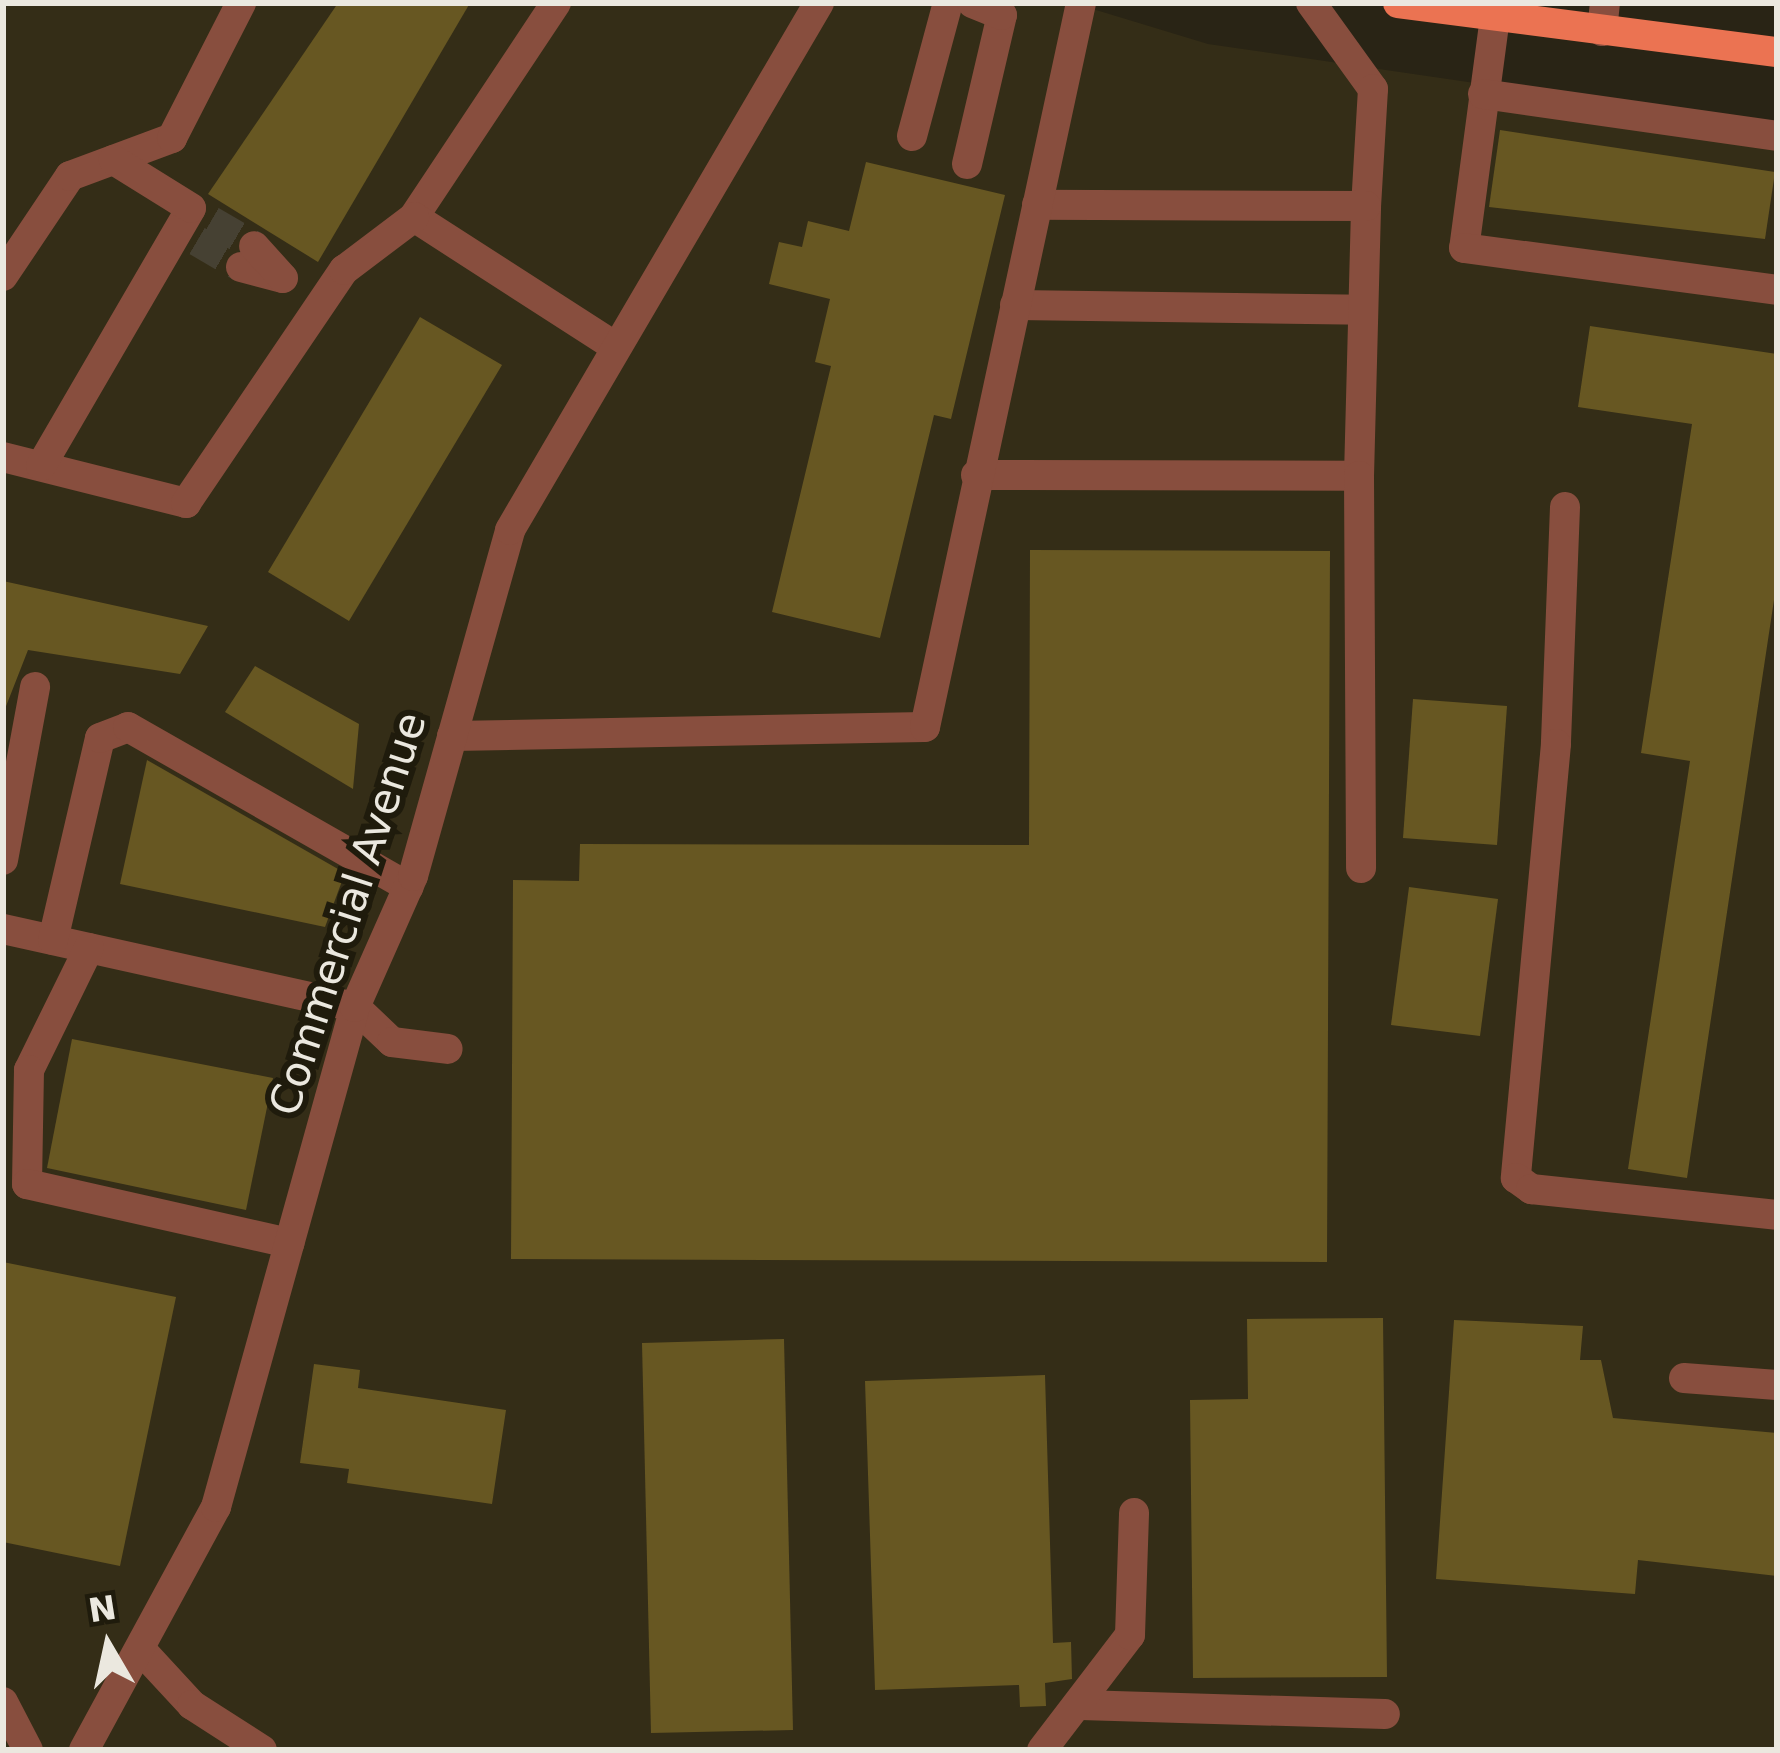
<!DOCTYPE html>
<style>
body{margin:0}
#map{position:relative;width:1780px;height:1753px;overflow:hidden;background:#292415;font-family:"DejaVu Sans",sans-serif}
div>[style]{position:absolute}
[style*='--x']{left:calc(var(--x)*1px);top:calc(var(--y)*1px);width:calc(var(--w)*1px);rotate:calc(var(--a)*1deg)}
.built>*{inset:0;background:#342d17}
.building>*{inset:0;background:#675722}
.minor-tunnel>*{height:30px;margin-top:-15px;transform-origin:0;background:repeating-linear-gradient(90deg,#464133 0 30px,transparent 0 45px)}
.minor>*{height:30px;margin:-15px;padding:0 15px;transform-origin:15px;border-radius:15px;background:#884e3e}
.major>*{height:30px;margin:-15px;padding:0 15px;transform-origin:15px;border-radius:15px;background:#eb7352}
span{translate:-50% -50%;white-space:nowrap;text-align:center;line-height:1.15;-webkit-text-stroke:12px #1f1b0c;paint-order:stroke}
.street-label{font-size:42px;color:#ebe8df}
.frame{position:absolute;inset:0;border:6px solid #ebe8df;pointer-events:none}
.north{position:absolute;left:48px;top:1585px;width:120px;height:120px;-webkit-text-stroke:9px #1f1b0c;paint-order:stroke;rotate:351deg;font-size:33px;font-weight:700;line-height:48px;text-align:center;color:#ebe8df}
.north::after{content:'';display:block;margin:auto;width:42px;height:54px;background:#ebe8df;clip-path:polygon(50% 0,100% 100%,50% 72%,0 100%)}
</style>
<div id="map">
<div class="built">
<i style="clip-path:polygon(3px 3px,1073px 3px,1208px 44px,1777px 127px,1777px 1750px,3px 1750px)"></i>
</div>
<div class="building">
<i style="clip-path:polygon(338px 3px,470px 3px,318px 262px,208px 194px)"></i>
<i style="clip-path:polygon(1500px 130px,1775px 172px,1765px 239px,1489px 207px)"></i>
<i style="clip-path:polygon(866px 162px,1005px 195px,951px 419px,934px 415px,880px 638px,772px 612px,831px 366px,815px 362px,830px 299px,769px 284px,779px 242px,802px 247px,808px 221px,849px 231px)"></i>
<i style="clip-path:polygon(420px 317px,502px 365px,349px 621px,268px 572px)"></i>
<i style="clip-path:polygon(1590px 326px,1777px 354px,1777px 580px,1687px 1178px,1628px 1169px,1690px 761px,1641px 753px,1692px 424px,1578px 407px)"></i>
<i style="clip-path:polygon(1030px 550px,1330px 551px,1327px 1262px,511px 1259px,513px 880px,579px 881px,580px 844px,1029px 845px)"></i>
<i style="clip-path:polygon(3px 581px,208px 626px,180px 674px,28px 650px,3px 714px)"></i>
<i style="clip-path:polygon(255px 666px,359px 724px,353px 789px,225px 712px)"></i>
<i style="clip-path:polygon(1413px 699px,1507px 706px,1497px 845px,1403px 838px)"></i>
<i style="clip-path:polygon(147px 760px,345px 873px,325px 927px,120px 884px)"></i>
<i style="clip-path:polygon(1409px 887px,1498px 899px,1480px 1036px,1391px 1025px)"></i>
<i style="clip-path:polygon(72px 1039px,273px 1078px,246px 1210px,47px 1168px)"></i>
<i style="clip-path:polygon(3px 1262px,176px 1297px,120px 1566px,3px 1542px)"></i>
<i style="clip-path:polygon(1383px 1318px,1387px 1677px,1193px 1678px,1190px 1400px,1248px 1399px,1247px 1319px)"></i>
<i style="clip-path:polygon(1454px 1320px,1583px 1326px,1580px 1360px,1601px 1360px,1613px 1418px,1777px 1433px,1777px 1576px,1638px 1560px,1635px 1594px,1436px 1579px)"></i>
<i style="clip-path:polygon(784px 1339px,793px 1730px,651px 1733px,642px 1343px)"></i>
<i style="clip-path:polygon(314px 1364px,360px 1370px,358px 1388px,506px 1410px,492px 1504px,347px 1483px,349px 1469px,300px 1463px)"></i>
<i style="clip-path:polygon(1045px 1375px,1053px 1643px,1071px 1642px,1072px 1679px,1045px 1683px,1046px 1706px,1020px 1707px,1019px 1685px,875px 1690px,865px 1381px)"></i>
</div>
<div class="minor-tunnel">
<i style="--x:211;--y:221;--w:50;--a:30.2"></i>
<i style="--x:197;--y:241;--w:51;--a:30.6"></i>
</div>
<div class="minor">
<i style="--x:556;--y:3;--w:257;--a:123.6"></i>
<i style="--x:414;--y:217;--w:238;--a:32.8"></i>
<i style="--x:1311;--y:3;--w:106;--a:54.2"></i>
<i style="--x:1373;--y:89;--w:117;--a:93.4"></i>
<i style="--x:1495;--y:17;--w:233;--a:97.6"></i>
<i style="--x:1464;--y:248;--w:316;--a:7.6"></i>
<i style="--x:1602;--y:31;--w:28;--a:-84"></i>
<i style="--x:1483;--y:94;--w:297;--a:8.1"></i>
<i style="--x:912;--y:136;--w:138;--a:-74.9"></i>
<i style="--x:967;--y:164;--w:153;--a:-76.8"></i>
<i style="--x:1002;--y:15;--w:32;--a:-158"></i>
<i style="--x:241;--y:267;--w:43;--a:14.7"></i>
<i style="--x:283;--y:278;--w:43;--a:-132.2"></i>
<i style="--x:3;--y:276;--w:120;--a:-56.2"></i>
<i style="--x:70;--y:176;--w:109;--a:-20.4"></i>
<i style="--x:172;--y:138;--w:152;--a:-62.9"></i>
<i style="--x:1015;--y:305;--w:348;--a:0.8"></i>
<i style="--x:3;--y:457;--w:189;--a:14.1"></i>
<i style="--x:186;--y:503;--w:282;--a:-55.9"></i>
<i style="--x:344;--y:270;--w:88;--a:-37.1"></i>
<i style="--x:41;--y:466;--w:298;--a:-59.8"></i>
<i style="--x:191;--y:208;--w:91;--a:-148.1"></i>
<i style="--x:976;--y:475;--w:383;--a:0.1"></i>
<i style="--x:1359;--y:476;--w:270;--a:-88.5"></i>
<i style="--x:1366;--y:206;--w:329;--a:-179.8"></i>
<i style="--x:1359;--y:476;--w:392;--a:89.7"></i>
<i style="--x:1565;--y:507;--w:237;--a:92.2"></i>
<i style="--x:1556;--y:744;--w:436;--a:95.3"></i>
<i style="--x:1516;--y:1178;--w:19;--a:36"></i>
<i style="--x:1531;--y:1189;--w:247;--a:6"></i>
<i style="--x:452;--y:736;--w:473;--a:-1.1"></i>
<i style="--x:925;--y:727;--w:741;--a:-77.84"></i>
<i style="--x:3;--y:860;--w:176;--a:-79.5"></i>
<i style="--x:3;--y:929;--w:361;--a:12.5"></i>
<i style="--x:355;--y:1007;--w:51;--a:43.4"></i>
<i style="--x:392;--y:1042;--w:56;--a:7.1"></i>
<i style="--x:53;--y:940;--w:207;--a:-76.9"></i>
<i style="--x:100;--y:738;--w:30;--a:-21"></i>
<i style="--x:128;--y:727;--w:323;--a:29.7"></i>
<i style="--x:89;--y:948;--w:136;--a:116.2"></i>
<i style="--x:29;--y:1070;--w:114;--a:91"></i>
<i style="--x:27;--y:1184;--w:269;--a:12.7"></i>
<i style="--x:1684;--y:1378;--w:93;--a:4.3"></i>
<i style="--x:143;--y:1652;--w:72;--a:47.2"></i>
<i style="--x:192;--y:1705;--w:83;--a:32.7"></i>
<i style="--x:3;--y:1702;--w:54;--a:62.5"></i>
<i style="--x:1081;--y:1705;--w:304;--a:1.7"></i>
<i style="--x:84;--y:1750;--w:277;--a:-61.5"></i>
<i style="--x:216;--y:1507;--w:519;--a:-74.46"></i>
<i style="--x:355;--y:1007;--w:143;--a:-66.1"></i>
<i style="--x:413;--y:876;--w:359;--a:-74.3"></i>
<i style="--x:510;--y:530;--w:611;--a:-59.62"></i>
<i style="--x:1042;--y:1750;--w:145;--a:-52.6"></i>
<i style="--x:1130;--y:1635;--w:122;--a:-88.1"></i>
</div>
<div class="major">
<i style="--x:1398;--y:3;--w:382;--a:7.4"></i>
</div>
<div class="street-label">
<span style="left:348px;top:914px;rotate:-72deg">Commercial Avenue</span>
</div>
<div class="frame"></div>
<div class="north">N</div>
</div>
